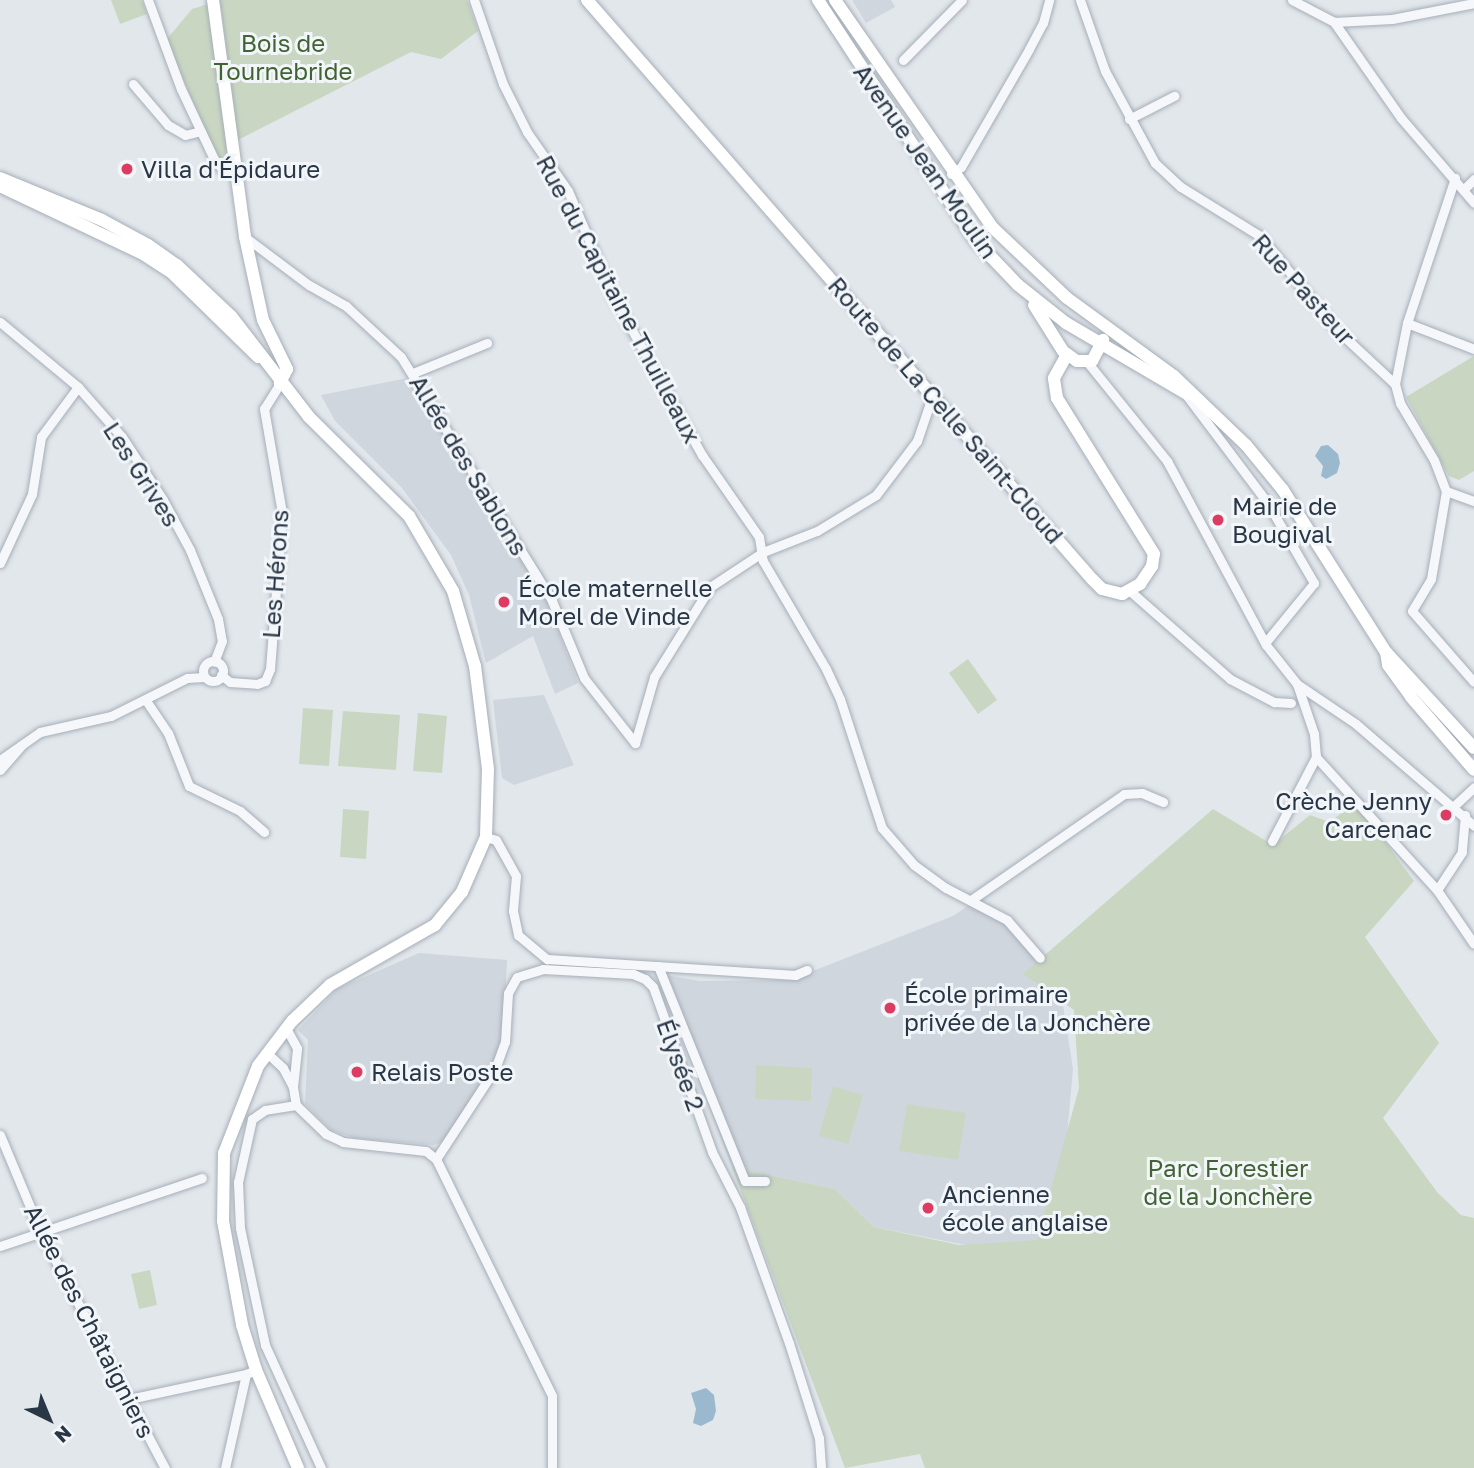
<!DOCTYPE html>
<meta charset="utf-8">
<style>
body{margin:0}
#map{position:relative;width:1474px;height:1468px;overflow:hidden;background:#e2e7ec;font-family:"Golos Text",sans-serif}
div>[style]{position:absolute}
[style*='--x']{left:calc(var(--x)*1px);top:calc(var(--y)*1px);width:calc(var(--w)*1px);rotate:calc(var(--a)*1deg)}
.built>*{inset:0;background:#d0d6de}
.green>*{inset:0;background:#c9d7c2}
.water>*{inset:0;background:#9ab9cf}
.roads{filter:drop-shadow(0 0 2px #a6aeb7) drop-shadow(0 0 2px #a6aeb7)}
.street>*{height:9px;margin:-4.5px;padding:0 4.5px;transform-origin:4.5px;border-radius:4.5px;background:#f6f7fa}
.street>.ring{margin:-4.5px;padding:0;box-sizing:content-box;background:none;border:9px solid #f6f7fa;border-radius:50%}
.secondary>*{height:12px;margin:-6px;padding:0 6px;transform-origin:6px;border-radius:6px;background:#fff}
.dots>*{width:19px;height:19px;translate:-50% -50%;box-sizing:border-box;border:4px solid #f2f6f9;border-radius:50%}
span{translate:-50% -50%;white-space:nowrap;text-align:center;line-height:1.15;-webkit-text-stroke:6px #f2f6f9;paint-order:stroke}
.park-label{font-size:24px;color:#416334}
.street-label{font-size:24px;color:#283646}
.poi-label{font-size:24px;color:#283646}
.left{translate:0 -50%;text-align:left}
.right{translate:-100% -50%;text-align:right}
.north{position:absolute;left:14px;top:1384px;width:70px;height:70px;-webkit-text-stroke:5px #f2f6f9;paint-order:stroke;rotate:137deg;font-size:19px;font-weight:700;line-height:28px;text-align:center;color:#283646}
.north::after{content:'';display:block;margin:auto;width:24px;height:32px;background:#283646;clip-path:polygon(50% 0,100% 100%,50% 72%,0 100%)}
</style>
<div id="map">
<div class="built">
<i style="clip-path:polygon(852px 0,891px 0,895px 7px,866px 23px)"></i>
<i style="clip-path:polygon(408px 378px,545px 597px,578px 683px,555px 694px,533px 636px,486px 663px,469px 595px,451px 555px,402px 488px,335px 421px,321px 395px)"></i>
<i style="clip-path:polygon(544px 695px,574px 765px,514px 785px,502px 778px,493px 700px)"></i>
<i style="clip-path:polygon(972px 903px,1003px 919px,1038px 960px,1063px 1005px,1073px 1069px,1060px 1213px,1067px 1265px,874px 1227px,835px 1189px,732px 1167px,660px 974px,700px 981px,790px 980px,953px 916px)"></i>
<i style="clip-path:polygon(419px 953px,507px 960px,503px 1043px,492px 1071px,448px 1140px,434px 1145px,354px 1138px,331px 1130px,305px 1104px,308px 1040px,298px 1030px,337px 989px)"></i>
</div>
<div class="green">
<i style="clip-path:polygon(111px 0,142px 0,147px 14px,120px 24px)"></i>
<i style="clip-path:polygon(220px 0,467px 0,478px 31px,441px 59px,411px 52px,238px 140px)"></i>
<i style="clip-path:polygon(208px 4px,232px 163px,222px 164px,216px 154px,169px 47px,167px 39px,192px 9px)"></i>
<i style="clip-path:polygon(1474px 356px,1474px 471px,1459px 480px,1449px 476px,1406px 397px)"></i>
<i style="clip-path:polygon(968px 659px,997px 700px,978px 714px,949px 673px)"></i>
<i style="clip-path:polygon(303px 708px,333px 710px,329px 766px,299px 764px)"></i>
<i style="clip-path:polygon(343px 711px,400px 715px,396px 770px,338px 766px)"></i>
<i style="clip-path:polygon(418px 713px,447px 716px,442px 773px,413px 771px)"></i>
<i style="clip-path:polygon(1356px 803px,1414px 881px,1365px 937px,1439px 1043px,1383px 1118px,1437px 1192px,1461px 1215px,1474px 1218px,1474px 1468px,925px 1468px,920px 1454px,845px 1468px,732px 1167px,835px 1189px,874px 1227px,959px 1245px,1037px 1240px,1079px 1088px,1074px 1010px,1023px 974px,1213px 809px,1273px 845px,1310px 815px,1329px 822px)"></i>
<i style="clip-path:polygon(343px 809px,369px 811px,366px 859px,340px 857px)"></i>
<i style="clip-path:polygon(756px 1065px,812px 1068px,811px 1101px,755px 1099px)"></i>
<i style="clip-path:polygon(833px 1086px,863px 1095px,848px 1144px,819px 1136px)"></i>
<i style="clip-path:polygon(907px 1104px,966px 1113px,958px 1160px,899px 1151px)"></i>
<i style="clip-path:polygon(150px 1270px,157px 1305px,139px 1309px,131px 1274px)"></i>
</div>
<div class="water">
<i style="clip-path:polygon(1328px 445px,1338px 454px,1340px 463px,1337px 473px,1326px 479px,1321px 476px,1323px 466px,1315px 456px,1321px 446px)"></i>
<i style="clip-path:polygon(706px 1388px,714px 1395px,716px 1411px,713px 1420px,701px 1426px,693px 1423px,696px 1409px,691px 1393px)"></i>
</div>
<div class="roads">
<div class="street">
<i style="--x:148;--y:0;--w:95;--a:69.7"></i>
<i style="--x:181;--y:89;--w:77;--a:64.8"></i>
<i style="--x:214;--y:159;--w:13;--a:51"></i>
<i style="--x:222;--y:169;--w:14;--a:12"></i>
<i style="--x:474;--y:0;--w:89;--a:71"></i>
<i style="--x:503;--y:84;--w:54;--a:63.4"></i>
<i style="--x:527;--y:132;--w:72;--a:55.2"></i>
<i style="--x:568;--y:191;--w:114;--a:66.8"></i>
<i style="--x:613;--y:296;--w:182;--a:60.8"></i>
<i style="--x:702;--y:455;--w:100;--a:55.2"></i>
<i style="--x:759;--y:537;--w:24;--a:81"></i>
<i style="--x:763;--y:561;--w:125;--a:59.7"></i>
<i style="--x:826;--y:669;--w:33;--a:65"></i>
<i style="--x:840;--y:699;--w:136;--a:72"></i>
<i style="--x:882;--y:828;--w:49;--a:49.1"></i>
<i style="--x:914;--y:865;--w:39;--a:36"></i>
<i style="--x:946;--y:888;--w:69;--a:27.7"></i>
<i style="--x:1007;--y:920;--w:50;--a:49"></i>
<i style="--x:1080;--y:0;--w:75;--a:70.6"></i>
<i style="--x:1105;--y:71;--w:105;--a:61.5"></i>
<i style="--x:1155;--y:163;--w:35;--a:43"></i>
<i style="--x:1181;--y:187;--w:93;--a:31.8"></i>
<i style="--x:1260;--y:236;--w:122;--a:50.7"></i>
<i style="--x:1337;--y:330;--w:79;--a:43"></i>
<i style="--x:1395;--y:384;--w:20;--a:75"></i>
<i style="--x:1400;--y:403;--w:66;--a:59.2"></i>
<i style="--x:1434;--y:460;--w:33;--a:69"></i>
<i style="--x:1292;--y:0;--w:47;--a:27.6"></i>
<i style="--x:1334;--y:22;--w:58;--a:-3"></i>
<i style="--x:1392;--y:19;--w:84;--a:-11"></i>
<i style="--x:1334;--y:22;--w:117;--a:55.1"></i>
<i style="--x:1401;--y:118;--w:112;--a:49.3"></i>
<i style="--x:903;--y:60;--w:84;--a:-45.5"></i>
<i style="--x:133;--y:84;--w:54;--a:49.5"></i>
<i style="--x:168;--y:125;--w:20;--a:30"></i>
<i style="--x:185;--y:135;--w:16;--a:-14"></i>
<i style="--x:1129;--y:119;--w:51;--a:-27.1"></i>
<i style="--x:951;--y:174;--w:12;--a:-35"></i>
<i style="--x:961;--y:167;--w:136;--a:-60"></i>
<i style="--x:1029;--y:49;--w:30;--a:-62"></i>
<i style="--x:1043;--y:23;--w:24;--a:-75"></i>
<i style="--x:1464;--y:189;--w:14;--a:-45"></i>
<i style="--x:245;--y:237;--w:80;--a:36.9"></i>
<i style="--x:309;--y:285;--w:43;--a:29.6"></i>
<i style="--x:346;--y:306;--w:75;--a:42.8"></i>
<i style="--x:401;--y:357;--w:287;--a:58.2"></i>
<i style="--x:552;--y:601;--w:83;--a:67.4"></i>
<i style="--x:584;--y:678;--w:83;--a:51.9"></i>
<i style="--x:0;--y:322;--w:102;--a:39.8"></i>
<i style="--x:78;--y:387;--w:67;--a:48.7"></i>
<i style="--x:122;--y:437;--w:75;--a:56.9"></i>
<i style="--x:163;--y:500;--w:57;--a:61.6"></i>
<i style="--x:190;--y:550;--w:74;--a:67.9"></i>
<i style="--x:218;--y:619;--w:22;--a:80"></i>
<i style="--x:222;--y:641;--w:22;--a:111"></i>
<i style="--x:1407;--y:323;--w:72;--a:21.2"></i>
<i style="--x:1088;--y:363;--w:126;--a:51.1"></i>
<i style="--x:1167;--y:461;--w:209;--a:61.7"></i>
<i style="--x:1266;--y:645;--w:50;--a:51.5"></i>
<i style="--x:1297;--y:684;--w:71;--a:34.1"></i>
<i style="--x:1356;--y:724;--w:156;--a:40.8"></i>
<i style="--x:413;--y:373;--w:80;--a:-22.1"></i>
<i style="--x:1395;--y:384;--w:62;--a:-78.9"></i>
<i style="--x:1407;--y:323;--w:153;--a:-71.7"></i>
<i style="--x:1184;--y:392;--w:138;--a:53"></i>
<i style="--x:1267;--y:502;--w:94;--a:59.9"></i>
<i style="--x:1314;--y:583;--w:77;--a:129.2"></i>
<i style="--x:1446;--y:491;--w:89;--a:99.7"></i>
<i style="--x:1431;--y:579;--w:37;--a:121"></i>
<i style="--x:1412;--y:611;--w:94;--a:48.9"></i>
<i style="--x:1446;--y:491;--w:30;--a:20"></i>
<i style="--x:763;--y:552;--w:58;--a:-21.3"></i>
<i style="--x:817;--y:531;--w:69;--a:-31.4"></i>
<i style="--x:876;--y:495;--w:68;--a:-52.8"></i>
<i style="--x:917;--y:441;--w:50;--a:-71.2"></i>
<i style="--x:0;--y:563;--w:76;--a:-65.1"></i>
<i style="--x:32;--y:494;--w:58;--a:-81"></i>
<i style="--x:41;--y:437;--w:62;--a:-53.5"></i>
<i style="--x:1130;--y:591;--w:133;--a:41.3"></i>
<i style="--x:1230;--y:679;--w:50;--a:27.6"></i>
<i style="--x:1274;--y:702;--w:17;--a:3"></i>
<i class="ring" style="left:203px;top:661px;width:11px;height:11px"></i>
<i style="--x:221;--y:675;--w:11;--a:38"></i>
<i style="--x:230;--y:682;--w:27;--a:4"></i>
<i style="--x:257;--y:684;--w:9;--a:-21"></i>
<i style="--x:265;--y:681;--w:13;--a:-67"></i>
<i style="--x:270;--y:669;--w:156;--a:-85.6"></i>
<i style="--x:282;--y:513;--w:106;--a:-99.8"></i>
<i style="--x:264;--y:409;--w:31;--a:-58"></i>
<i style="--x:1297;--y:684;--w:53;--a:71.2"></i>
<i style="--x:1314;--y:734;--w:23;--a:85"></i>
<i style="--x:1316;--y:757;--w:180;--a:47.7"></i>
<i style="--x:147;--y:702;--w:37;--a:56"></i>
<i style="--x:168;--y:733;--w:57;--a:68.4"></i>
<i style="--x:189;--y:786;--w:57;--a:26.1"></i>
<i style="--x:240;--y:811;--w:32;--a:41"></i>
<i style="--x:635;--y:743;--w:69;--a:-73.9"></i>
<i style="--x:654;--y:677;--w:106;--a:-58.1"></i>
<i style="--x:710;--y:587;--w:64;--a:-33.4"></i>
<i style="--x:0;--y:760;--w:49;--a:-35"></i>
<i style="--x:40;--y:732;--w:73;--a:-12.7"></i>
<i style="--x:111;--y:716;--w:85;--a:-26.6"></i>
<i style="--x:187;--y:678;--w:17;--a:-3"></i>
<i style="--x:0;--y:770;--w:33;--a:-49"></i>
<i style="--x:1455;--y:805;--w:26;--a:-43"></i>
<i style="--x:1465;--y:815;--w:37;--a:95"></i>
<i style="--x:1462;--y:852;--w:45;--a:123.3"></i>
<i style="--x:1437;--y:890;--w:65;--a:55.6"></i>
<i style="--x:486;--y:837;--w:10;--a:17"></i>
<i style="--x:496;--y:840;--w:41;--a:60.9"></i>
<i style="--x:516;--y:876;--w:35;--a:95"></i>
<i style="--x:513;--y:911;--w:25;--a:78"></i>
<i style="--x:518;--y:935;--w:38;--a:40"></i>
<i style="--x:547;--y:959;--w:249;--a:3.7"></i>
<i style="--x:795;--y:975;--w:13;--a:-23"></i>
<i style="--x:1272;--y:841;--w:95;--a:-62.4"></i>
<i style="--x:971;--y:900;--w:186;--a:-34.7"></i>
<i style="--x:1124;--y:794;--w:18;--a:-3"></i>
<i style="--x:1142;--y:793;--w:23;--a:23"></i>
<i style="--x:658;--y:966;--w:232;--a:68"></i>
<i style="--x:745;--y:1181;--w:20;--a:0"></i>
<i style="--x:267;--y:1053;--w:22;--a:43"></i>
<i style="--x:283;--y:1068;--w:21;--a:62"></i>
<i style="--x:293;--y:1087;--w:39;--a:-84"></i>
<i style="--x:297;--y:1048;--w:23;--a:-119"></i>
<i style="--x:293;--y:1087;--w:18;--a:81"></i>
<i style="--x:296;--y:1105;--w:42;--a:44"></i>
<i style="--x:326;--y:1134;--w:19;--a:25"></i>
<i style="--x:343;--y:1142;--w:83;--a:6.2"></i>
<i style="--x:426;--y:1151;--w:13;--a:39"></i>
<i style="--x:436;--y:1159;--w:264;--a:63.9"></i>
<i style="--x:552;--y:1396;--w:72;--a:90"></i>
<i style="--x:296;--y:1105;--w:31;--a:171"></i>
<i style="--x:265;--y:1110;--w:16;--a:145"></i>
<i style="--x:252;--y:1119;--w:65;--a:102.5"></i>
<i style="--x:238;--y:1182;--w:46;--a:87.5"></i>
<i style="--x:240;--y:1228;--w:120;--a:77.9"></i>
<i style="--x:265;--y:1345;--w:135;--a:65.5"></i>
<i style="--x:0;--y:1135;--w:106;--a:67.3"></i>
<i style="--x:41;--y:1233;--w:266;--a:62.2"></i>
<i style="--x:436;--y:1159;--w:108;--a:-56.8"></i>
<i style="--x:495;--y:1069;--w:29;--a:-70"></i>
<i style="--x:505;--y:1042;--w:49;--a:-86.5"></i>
<i style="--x:508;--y:993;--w:18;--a:-61"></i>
<i style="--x:517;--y:977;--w:27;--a:-17"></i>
<i style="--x:543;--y:969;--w:90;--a:3.2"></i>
<i style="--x:633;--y:974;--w:13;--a:23"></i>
<i style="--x:645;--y:979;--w:11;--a:45"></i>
<i style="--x:653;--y:987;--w:175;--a:70.3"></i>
<i style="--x:712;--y:1152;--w:62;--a:63"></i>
<i style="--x:740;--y:1207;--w:145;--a:70.2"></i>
<i style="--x:789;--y:1343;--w:100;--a:72.5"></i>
<i style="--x:819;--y:1438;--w:30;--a:86"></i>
<i style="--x:0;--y:1246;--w:213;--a:-18.6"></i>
<i style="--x:129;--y:1399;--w:120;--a:-12.1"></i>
<i style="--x:225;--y:1468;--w:96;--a:-77.4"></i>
<i style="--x:246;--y:1374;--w:5;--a:-22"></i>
</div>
<div class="secondary">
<i style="--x:213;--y:0;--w:239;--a:82.3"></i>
<i style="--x:245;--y:237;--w:85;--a:77.8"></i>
<i style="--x:263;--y:320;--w:55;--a:63.9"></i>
<i style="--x:287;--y:369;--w:16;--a:117"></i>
<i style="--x:587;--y:0;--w:768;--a:48.91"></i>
<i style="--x:1092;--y:579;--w:14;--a:45"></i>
<i style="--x:1102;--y:589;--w:21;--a:14"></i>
<i style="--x:1122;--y:594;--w:21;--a:-29"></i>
<i style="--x:1140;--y:584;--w:22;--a:-56"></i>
<i style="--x:1152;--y:566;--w:12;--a:-81"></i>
<i style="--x:1154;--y:554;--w:184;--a:-121.9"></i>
<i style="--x:1057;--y:398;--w:20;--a:-99"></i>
<i style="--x:1054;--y:378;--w:26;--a:-61"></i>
<i style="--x:818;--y:0;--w:288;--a:56.8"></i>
<i style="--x:976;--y:241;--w:61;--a:46.3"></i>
<i style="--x:1018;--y:285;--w:61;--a:38.4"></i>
<i style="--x:1066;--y:323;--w:140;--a:30.4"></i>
<i style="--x:835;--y:0;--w:276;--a:55.3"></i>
<i style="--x:992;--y:227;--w:103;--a:43.4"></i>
<i style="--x:1067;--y:298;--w:132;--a:36.1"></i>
<i style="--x:1174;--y:376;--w:100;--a:43.8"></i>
<i style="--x:1246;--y:445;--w:58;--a:50.6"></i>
<i style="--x:1283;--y:490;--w:192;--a:57.6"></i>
<i style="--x:1386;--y:652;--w:130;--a:47.5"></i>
<i style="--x:0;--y:178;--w:110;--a:22.4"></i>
<i style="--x:102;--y:220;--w:52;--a:28.5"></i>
<i style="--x:148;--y:245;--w:35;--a:35"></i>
<i style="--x:177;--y:265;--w:74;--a:43.4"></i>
<i style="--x:231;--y:316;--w:128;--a:52.3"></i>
<i style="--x:309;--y:417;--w:141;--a:44.7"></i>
<i style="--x:409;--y:516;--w:87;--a:59.6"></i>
<i style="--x:453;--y:591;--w:78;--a:73.7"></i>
<i style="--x:475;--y:666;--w:104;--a:82.8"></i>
<i style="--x:488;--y:769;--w:68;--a:91.7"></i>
<i style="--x:486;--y:837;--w:60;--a:113.6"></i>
<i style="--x:462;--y:892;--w:43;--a:129.3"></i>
<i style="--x:435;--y:925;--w:121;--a:150.3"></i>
<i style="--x:330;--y:985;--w:52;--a:136.5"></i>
<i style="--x:292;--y:1021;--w:56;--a:127.1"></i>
<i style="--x:258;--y:1066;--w:93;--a:111.3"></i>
<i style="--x:224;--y:1153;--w:68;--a:90.8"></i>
<i style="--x:223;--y:1221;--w:106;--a:79.6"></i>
<i style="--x:242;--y:1325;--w:47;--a:72.7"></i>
<i style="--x:256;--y:1370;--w:107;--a:66.8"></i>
<i style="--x:0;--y:186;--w:158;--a:25.4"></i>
<i style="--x:143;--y:254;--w:33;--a:33"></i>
<i style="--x:171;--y:272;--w:122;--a:44.3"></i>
<i style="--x:1034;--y:305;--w:54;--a:57.8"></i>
<i style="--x:1063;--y:351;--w:17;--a:36"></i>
<i style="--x:1077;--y:361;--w:15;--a:0"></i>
<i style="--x:1092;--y:361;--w:24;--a:-62"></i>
<i style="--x:1386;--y:652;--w:13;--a:81"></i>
<i style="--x:1388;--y:665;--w:39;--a:54"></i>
<i style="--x:1411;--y:697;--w:96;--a:49.2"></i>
</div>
</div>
<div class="dots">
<i style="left:127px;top:169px;background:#dd3c62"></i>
<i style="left:1218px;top:520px;background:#dd3c62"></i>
<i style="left:504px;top:602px;background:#dd3c62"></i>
<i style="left:1446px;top:815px;background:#dd3c62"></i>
<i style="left:890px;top:1008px;background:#dd3c62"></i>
<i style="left:357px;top:1072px;background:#dd3c62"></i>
<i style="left:928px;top:1208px;background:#dd3c62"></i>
</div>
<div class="park-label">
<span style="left:283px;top:57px">Bois de<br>Tournebride</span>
<span style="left:1228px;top:1182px">Parc Forestier<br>de la Jonchère</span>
</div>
<div class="street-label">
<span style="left:926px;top:161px;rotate:55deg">Avenue Jean Moulin</span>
<span style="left:1304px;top:289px;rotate:48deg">Rue Pasteur</span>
<span style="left:619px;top:299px;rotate:62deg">Rue du Capitaine Thuilleaux</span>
<span style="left:946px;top:410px;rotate:49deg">Route de La Celle Saint-Cloud</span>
<span style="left:469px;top:465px;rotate:59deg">Allée des Sablons</span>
<span style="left:142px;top:474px;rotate:57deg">Les Grives</span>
<span style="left:275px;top:574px;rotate:-86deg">Les Hérons</span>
<span style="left:681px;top:1065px;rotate:70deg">Élysée 2</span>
<span style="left:90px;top:1321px;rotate:63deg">Allée des Châtaigniers</span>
</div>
<div class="poi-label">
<span class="left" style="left:141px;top:169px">Villa d'Épidaure</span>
<span class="left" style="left:1232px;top:520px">Mairie de<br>Bougival</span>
<span class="left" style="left:518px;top:602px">École maternelle<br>Morel de Vinde</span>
<span class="right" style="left:1432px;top:815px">Crèche Jenny<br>Carcenac</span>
<span class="left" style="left:904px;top:1008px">École primaire<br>privée de la Jonchère</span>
<span class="left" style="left:371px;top:1072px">Relais Poste</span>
<span class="left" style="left:942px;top:1208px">Ancienne<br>école anglaise</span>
</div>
<div class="north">N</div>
</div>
